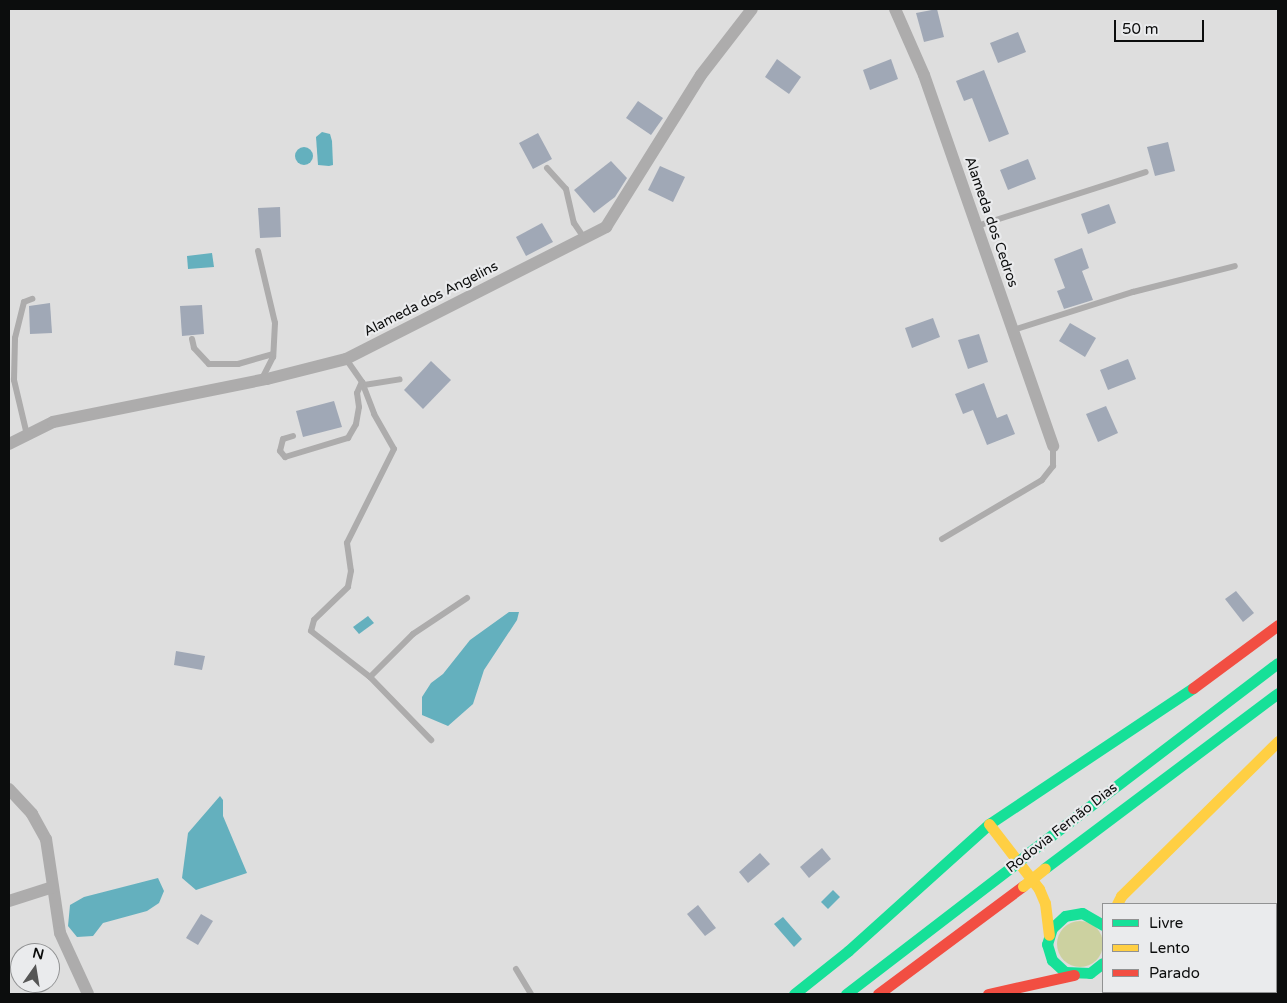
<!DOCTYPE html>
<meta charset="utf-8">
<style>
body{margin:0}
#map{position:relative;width:1287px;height:1003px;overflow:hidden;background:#dedede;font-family:"Varela Round",sans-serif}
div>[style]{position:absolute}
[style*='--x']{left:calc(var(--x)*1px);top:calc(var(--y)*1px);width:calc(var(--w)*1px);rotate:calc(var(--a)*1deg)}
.green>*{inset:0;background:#ccd1a0}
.round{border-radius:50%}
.water>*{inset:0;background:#64b0be}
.building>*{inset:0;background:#a0a8b6}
.lane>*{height:6px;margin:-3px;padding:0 3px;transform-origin:3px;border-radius:3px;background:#adacac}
.street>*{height:12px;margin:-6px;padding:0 6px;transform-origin:6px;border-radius:6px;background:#adacac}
.fast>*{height:11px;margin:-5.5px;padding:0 5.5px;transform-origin:5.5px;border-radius:5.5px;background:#16e098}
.slow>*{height:11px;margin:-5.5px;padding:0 5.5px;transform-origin:5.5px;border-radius:5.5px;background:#ffcf43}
.jam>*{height:11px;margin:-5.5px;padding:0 5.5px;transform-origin:5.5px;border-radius:5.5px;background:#f24e42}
.fast-bridge>*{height:11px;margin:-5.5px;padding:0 5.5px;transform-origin:5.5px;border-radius:5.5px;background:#16e098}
.slow-bridge>*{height:11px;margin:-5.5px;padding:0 5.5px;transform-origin:5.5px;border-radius:5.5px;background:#ffcf43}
span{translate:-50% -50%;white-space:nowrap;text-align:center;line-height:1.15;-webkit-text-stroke:4.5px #eaebed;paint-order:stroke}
.street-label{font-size:14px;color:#0c0d0d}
.frame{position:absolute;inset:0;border:10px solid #0c0d0d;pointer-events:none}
.legend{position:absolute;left:1102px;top:903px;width:175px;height:90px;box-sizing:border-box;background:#eaebed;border:1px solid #919293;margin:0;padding:6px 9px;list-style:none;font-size:15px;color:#0c0d0d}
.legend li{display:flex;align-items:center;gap:10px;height:25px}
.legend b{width:25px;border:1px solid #919293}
.north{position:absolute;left:10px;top:943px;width:50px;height:50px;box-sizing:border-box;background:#eaebed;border:1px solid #919293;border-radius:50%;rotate:13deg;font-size:14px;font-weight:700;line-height:20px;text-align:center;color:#0c0d0d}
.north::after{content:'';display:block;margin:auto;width:18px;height:22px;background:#565656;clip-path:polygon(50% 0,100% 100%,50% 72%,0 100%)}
.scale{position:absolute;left:1114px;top:20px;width:90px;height:22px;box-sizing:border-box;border:2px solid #0c0d0d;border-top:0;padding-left:6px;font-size:15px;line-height:18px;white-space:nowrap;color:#0c0d0d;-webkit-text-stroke:4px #eaebed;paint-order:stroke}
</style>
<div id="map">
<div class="green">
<i class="round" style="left:1057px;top:921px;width:46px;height:46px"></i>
</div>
<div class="water">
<i style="clip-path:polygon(322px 132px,330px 134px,332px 141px,333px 165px,329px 166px,318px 165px,316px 137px)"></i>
<i class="round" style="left:295px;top:147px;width:18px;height:18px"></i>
<i style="clip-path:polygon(212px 253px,214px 267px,188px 269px,187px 256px)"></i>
<i style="clip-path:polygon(509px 612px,519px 612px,517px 620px,484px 670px,473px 704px,448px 726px,422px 715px,422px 697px,431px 683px,443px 674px,470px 640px)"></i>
<i style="clip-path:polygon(368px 616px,374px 623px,359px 634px,353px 627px)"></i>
<i style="clip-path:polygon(220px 796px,223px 800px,223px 816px,247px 873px,196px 890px,182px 878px,188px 833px)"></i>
<i style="clip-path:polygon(158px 878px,164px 891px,159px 903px,147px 911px,103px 923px,93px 936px,77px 937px,68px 926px,70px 905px,84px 897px)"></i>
<i style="clip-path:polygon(833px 890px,840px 897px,828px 909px,821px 902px)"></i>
<i style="clip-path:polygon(783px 917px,802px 939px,794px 947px,774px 924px)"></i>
</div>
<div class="building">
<i style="clip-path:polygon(937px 9px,944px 37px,924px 42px,916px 13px)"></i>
<i style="clip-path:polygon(1018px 32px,1026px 52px,998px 63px,990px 43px)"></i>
<i style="clip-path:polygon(777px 59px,801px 77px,789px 94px,765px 77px)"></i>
<i style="clip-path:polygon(891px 59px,898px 79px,870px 90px,863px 70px)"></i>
<i style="clip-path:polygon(984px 70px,1009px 134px,989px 142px,972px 98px,964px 101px,956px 81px)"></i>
<i style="clip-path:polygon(638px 101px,663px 118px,651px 135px,626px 118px)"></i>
<i style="clip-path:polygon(538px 133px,552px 159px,533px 169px,519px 143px)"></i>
<i style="clip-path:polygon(1168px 142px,1175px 171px,1155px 176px,1147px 147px)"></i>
<i style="clip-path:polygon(1028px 159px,1036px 179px,1008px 190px,1000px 170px)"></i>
<i style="clip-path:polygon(611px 161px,627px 178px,615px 197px,594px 213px,574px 190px)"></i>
<i style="clip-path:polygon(660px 166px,685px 177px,673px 202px,648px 190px)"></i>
<i style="clip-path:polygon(1109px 204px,1116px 223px,1088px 234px,1081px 214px)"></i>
<i style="clip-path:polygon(280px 207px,281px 237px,260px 238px,258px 208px)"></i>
<i style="clip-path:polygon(542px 223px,553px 242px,526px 256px,516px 237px)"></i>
<i style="clip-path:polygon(1082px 248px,1089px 268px,1082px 271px,1093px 300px,1064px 309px,1057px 291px,1065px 288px,1054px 259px)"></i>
<i style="clip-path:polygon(50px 303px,52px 333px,30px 334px,29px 306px)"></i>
<i style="clip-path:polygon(202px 305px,204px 334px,182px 336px,180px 306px)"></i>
<i style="clip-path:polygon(933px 318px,940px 337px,912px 348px,905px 328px)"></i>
<i style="clip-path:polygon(1070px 323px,1096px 338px,1085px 357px,1059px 341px)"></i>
<i style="clip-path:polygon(979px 334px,988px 362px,968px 369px,958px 340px)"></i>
<i style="clip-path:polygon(1128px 359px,1136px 379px,1108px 390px,1100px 370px)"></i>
<i style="clip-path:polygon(431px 361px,451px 380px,423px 409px,404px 390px)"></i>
<i style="clip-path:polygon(984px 383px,997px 418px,1007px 414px,1015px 434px,987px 445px,973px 410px,963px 414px,955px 394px)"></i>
<i style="clip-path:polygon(334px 401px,342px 427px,303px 437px,296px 411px)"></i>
<i style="clip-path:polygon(1106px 406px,1118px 433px,1098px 442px,1086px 414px)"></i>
<i style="clip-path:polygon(1236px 591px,1254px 613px,1243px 622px,1225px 599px)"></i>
<i style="clip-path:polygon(176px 651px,205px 656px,202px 670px,174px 665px)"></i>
<i style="clip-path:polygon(822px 848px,831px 859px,809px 878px,800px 867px)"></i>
<i style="clip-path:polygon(760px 853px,770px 864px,748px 883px,739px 872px)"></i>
<i style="clip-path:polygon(698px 905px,716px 928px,705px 936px,687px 914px)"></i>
<i style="clip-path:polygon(201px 914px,213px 921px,198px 945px,186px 938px)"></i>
</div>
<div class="lane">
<i style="--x:547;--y:168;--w:28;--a:48"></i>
<i style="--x:566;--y:189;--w:35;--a:77"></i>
<i style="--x:574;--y:223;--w:18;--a:56"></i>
<i style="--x:977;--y:226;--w:177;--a:-17.7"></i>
<i style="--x:258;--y:251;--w:74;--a:76.7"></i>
<i style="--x:275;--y:323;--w:34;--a:93"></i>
<i style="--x:273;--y:357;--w:25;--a:117"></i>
<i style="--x:1013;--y:330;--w:126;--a:-17.6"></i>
<i style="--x:1133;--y:292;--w:105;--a:-14.3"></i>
<i style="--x:192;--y:339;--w:9;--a:77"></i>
<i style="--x:194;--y:348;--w:22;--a:47"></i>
<i style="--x:209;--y:364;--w:29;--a:0"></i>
<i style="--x:238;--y:364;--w:36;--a:-16"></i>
<i style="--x:346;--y:359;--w:32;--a:55"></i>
<i style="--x:364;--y:385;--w:36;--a:-9"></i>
<i style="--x:362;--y:382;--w:34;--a:69"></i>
<i style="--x:374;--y:414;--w:40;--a:60.3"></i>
<i style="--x:394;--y:449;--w:105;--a:116.6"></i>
<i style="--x:347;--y:543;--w:28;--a:82"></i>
<i style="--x:351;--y:571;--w:16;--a:101"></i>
<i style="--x:348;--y:587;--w:47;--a:135.9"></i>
<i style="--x:314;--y:620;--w:11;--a:105"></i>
<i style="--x:311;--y:631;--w:75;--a:37.9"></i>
<i style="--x:370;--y:677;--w:88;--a:45.9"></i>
<i style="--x:27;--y:435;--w:57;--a:-103.3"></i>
<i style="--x:14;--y:380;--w:42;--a:-88.6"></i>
<i style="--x:15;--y:338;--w:37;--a:-76"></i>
<i style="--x:24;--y:302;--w:9;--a:-21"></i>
<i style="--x:293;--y:436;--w:10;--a:163"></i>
<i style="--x:283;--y:439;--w:12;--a:104"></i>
<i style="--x:280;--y:451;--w:8;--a:50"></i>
<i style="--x:285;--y:457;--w:66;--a:-16.8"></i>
<i style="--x:348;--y:438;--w:16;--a:-60"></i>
<i style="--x:356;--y:424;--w:17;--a:-80"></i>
<i style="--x:359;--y:407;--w:14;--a:-98"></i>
<i style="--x:357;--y:393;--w:12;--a:-66"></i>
<i style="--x:942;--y:539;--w:116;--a:-30.5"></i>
<i style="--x:1042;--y:480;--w:18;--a:-52"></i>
<i style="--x:1053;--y:466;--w:20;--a:-90"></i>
<i style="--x:370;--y:677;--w:61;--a:-45"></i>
<i style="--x:413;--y:634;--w:65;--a:-33.7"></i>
<i style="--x:516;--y:969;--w:29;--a:59"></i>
</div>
<div class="street">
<i style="--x:895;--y:9;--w:72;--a:66.3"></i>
<i style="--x:924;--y:75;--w:393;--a:70.8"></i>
<i style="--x:9;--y:444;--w:49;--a:-26.6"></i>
<i style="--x:53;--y:422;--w:218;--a:-11.4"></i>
<i style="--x:267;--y:379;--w:81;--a:-14.2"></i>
<i style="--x:346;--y:359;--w:292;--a:-26.9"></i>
<i style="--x:606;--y:227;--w:179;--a:-58"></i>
<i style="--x:701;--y:75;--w:83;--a:-52.3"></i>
<i style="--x:9;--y:789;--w:34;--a:47"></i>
<i style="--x:32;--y:814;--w:29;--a:61"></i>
<i style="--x:46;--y:839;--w:95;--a:81.5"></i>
<i style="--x:60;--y:933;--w:67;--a:65.3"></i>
<i style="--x:9;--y:901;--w:46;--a:-17.7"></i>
</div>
<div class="fast">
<i style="--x:1031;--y:851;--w:310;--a:-37.3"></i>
<i style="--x:1045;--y:868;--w:291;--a:-36.9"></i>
<i style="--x:1103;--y:925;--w:24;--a:-150"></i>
<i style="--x:1082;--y:913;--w:17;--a:170"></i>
<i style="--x:1065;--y:916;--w:18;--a:137"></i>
<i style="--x:1052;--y:928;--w:17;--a:107"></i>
<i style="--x:1047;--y:944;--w:17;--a:73"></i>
<i style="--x:1052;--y:960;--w:18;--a:43"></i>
<i style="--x:1065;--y:972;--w:25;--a:2"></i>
<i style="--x:1090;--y:973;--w:16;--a:-38"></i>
<i style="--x:1194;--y:992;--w:8;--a:14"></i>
<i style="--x:794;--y:994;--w:69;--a:-38.5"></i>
<i style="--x:848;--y:951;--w:190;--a:-42"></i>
<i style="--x:989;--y:824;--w:245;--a:-33.7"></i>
<i style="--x:846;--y:994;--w:205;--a:-37.5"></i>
</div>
<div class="slow">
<i style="--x:989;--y:824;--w:82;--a:52.4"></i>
<i style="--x:1039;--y:889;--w:15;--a:67"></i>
<i style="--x:1045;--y:903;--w:32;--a:83"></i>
<i style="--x:1117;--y:904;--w:9;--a:-63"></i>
<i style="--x:1121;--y:896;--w:221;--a:-44.6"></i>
</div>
<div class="jam">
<i style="--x:1193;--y:688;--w:106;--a:-36.5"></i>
<i style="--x:878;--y:994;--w:181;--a:-36.7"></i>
<i style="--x:988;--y:994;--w:88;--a:-12.5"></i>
</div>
<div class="fast-bridge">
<i style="--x:1009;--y:869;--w:28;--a:-39"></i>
</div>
<div class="slow-bridge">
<i style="--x:1023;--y:886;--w:28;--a:-39"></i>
</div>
<div class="street-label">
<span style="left:991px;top:222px;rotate:71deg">Alameda dos Cedros</span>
<span style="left:431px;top:299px;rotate:-27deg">Alameda dos Angelins</span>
<span style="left:1062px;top:828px;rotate:-38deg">Rodovia Fernão Dias</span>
</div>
<div class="frame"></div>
<ul class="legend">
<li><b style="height:6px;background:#16e098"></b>Livre</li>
<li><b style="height:6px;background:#ffcf43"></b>Lento</li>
<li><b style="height:6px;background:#f24e42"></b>Parado</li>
</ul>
<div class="north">N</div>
<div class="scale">50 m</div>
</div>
